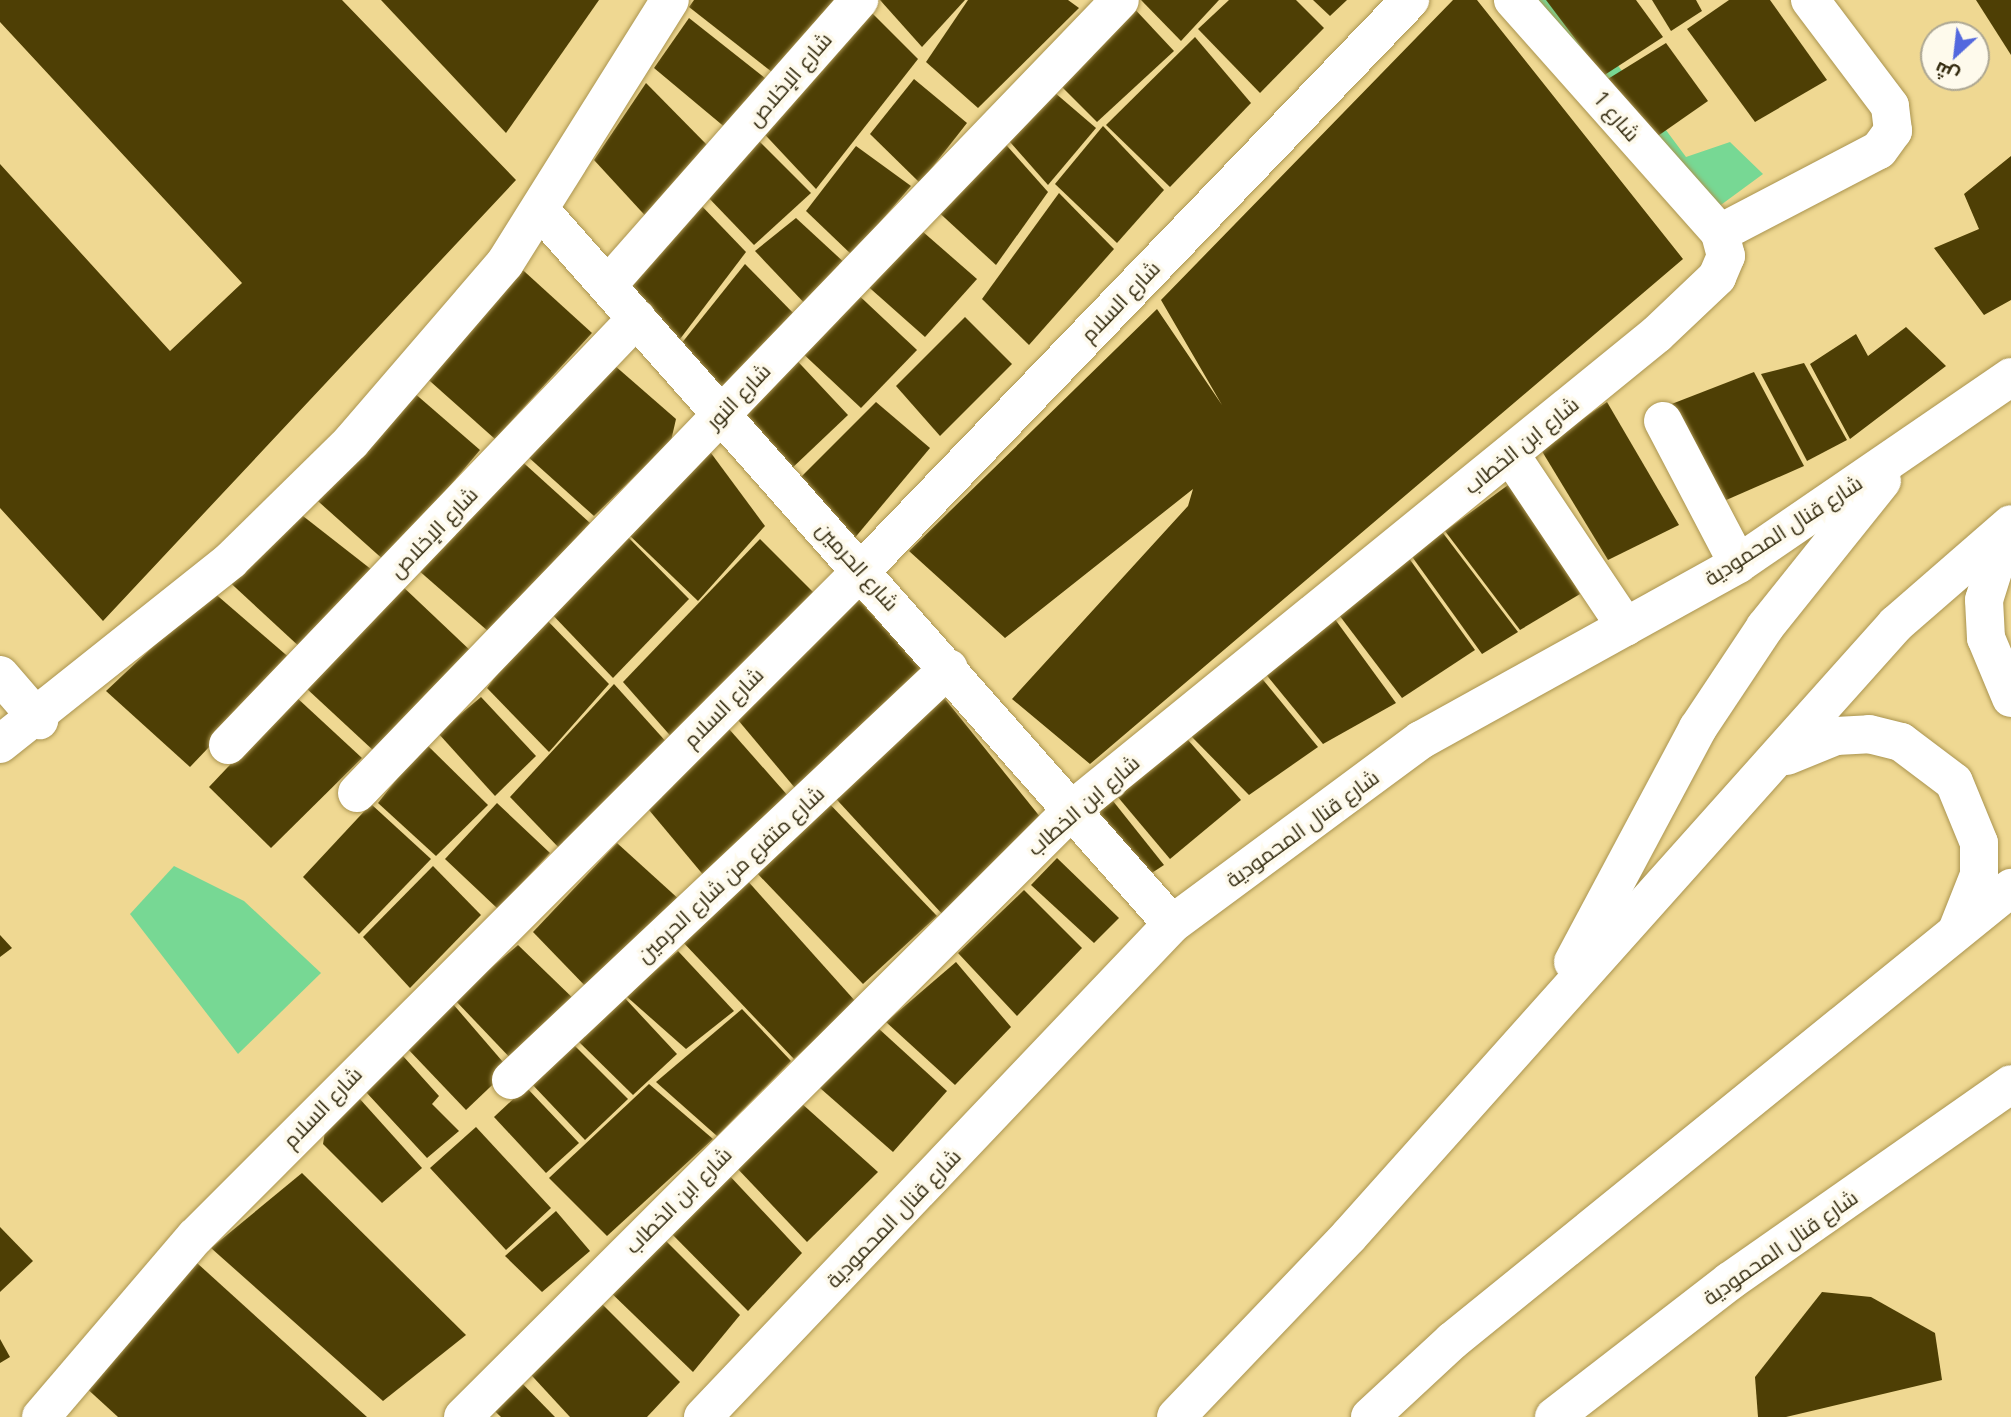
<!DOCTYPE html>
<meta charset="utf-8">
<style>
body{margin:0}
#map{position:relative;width:2011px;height:1417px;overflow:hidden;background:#efd892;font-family:"Open Sans",Cairo,sans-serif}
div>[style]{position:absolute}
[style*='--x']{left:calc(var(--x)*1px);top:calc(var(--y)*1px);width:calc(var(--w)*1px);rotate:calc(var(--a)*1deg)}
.green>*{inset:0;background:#77d894}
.building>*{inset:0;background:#4e3f05}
.roads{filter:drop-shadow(0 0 2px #aa9450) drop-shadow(0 0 2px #aa9450)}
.street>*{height:38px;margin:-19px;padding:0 19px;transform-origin:19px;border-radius:19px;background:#fff}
.secondary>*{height:38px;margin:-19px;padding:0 19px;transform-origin:19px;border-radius:19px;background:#fff}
span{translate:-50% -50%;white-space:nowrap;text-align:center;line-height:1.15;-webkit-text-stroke:7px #fefaec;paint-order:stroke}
.street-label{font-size:21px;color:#332a0e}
.north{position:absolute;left:1920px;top:21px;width:70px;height:70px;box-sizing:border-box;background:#fefaec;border:2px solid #ada793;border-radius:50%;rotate:207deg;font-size:19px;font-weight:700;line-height:28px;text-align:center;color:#332a0e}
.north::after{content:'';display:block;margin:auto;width:24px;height:32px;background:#5368de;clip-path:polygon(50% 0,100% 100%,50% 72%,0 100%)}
</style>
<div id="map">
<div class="green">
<i style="clip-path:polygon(1533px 0,1578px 0,1573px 5px,1686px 157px,1730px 142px,1763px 174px,1714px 210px)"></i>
<i style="clip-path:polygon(174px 866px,244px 901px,321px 973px,238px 1054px,130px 914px)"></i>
</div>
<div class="building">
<i style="clip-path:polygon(0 0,342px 0,516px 180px,103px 621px,0 508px,0 164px,170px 351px,242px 283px,0 22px)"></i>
<i style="clip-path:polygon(381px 0,599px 0,506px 133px)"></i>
<i style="clip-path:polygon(694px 0,834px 0,772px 72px,689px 7px)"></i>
<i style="clip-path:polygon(880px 0,965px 0,922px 47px)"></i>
<i style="clip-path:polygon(968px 0,1068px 0,1079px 8px,978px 108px,926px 62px)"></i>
<i style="clip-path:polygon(1141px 0,1219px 0,1181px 41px)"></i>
<i style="clip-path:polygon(1229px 0,1296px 0,1324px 28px,1260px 93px,1198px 29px)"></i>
<i style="clip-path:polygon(1313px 0,1347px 0,1330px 16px)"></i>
<i style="clip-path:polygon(1453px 0,1477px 0,1683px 259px,1090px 764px,1012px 699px,1188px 506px,1193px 489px,1005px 638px,909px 551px,1157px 309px,1222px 405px,1161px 300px)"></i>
<i style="clip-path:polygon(1546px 0,1636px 0,1663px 37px,1603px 76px)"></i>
<i style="clip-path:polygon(1652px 0,1696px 0,1702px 11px,1671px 31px)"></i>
<i style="clip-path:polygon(1729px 0,1770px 0,1827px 80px,1755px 122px,1687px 29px)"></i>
<i style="clip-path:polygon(1976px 0,2011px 0,2011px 55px)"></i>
<i style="clip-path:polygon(1130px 4px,1174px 51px,1097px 122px,1055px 80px)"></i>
<i style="clip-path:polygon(866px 7px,918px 59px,816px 189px,756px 125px)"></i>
<i style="clip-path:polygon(689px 18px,770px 82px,727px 129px,654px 68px)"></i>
<i style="clip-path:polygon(1195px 37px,1251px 103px,1170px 187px,1106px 125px)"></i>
<i style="clip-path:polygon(1666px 43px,1708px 101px,1652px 140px,1603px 82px)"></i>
<i style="clip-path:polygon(914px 79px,967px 123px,920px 183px,870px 134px)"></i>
<i style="clip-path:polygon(646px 83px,711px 149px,652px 223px,594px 160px)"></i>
<i style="clip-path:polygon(1047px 86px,1096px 128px,1048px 185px,1003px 134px)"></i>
<i style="clip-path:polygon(1103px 126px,1164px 190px,1117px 243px,1055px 184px)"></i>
<i style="clip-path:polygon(755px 137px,811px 193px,754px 245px,705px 194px)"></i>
<i style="clip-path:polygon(1000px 138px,1048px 192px,996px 265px,933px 207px)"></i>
<i style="clip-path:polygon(856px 146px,911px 186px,852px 255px,806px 211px)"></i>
<i style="clip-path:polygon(2011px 156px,2011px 300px,1984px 315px,1934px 248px,1979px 229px,1964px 194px)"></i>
<i style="clip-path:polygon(1059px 193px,1114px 249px,1029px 345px,982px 299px)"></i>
<i style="clip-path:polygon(696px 200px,746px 252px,677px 343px,629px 283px)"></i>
<i style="clip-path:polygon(796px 218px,848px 266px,810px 309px,755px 251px)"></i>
<i style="clip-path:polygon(914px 224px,977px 279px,925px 337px,863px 282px)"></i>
<i style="clip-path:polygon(514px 262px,592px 333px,495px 439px,422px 374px)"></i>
<i style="clip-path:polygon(745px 264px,799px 319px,721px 390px,677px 349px)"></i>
<i style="clip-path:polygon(852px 289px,917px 350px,861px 408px,798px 349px)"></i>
<i style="clip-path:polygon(965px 317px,1012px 364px,940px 436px,896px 386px)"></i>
<i style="clip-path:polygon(1906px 327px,1946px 366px,1850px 439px,1810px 364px,1856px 334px,1868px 356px)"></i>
<i style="clip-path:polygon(788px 351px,848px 415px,789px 471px,737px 410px)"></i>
<i style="clip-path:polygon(606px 358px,676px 419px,671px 441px,594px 516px,517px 447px)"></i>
<i style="clip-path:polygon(1804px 363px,1847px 440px,1807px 461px,1761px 374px)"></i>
<i style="clip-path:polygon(1754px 372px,1804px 466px,1724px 501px,1669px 405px)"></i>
<i style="clip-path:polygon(405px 385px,480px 450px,386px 562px,310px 494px)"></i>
<i style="clip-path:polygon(876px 402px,930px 448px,853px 540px,800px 478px)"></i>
<i style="clip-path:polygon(1607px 402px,1679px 525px,1608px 560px,1540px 448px)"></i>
<i style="clip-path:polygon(708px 449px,765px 526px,698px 601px,627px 533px)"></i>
<i style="clip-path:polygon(516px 456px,590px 523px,489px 632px,417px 569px)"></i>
<i style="clip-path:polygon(1515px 480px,1580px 594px,1520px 630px,1445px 531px)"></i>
<i style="clip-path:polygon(294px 509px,381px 577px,303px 650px,223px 576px)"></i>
<i style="clip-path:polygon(623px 532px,689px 599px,613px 678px,547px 609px)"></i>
<i style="clip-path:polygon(1443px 533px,1518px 632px,1482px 654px,1408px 551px)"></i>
<i style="clip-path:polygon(760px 539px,816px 595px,675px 741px,623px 682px)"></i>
<i style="clip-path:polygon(1403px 550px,1475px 650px,1402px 698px,1333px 607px)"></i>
<i style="clip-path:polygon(399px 583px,474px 654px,375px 752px,306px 688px)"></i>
<i style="clip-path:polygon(212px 591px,292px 660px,190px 767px,106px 691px)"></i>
<i style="clip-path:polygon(858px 599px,925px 672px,800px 794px,733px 714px)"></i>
<i style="clip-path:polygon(1329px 611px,1396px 703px,1323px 744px,1260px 667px)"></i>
<i style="clip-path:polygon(541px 614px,609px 684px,549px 752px,487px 688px)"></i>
<i style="clip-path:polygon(1255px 670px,1318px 747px,1249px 795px,1191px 736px)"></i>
<i style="clip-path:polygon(614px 684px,669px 745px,562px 851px,510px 797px)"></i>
<i style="clip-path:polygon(937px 689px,1041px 818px,944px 916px,827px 789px)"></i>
<i style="clip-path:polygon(295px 696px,362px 758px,271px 848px,209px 787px)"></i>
<i style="clip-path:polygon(481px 697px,536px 756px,495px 796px,438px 733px)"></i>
<i style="clip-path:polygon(722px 721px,789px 797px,705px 877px,644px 804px)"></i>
<i style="clip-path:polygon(1188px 740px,1241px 800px,1170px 859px,1117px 796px)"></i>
<i style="clip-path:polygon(425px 743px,488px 805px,436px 856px,378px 803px)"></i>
<i style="clip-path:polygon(823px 797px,937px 916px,863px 984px,755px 871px)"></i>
<i style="clip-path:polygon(1113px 801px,1164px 865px,1144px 878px,1093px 816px)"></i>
<i style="clip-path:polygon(497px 803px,550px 853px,498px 909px,445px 859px)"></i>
<i style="clip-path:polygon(371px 804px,431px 859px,359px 934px,303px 877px)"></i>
<i style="clip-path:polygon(617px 843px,682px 902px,591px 992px,533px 932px)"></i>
<i style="clip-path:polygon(1057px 858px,1119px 918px,1094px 943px,1031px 885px)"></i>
<i style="clip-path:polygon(433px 866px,481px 915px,410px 988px,363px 937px)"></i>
<i style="clip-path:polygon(746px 879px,856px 1002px,794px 1059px,680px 939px)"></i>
<i style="clip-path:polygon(1024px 890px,1082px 948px,1017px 1016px,958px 953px)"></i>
<i style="clip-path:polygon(0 935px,12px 948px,0 957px)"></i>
<i style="clip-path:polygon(518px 945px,580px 1005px,516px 1064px,454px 999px)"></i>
<i style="clip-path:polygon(678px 951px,734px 1011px,686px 1049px,626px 996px)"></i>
<i style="clip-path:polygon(956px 962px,1011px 1027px,955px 1085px,886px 1022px)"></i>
<i style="clip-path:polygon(622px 995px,677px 1054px,633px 1095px,576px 1039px)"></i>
<i style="clip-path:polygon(453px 1004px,509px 1069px,466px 1110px,406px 1047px)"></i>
<i style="clip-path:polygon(742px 1009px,791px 1061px,717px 1136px,656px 1082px)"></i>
<i style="clip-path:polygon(878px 1028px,947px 1091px,893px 1152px,812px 1081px)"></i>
<i style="clip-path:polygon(572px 1043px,628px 1099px,585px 1140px,530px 1082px)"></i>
<i style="clip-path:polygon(403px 1056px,439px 1096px,432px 1104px,459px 1131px,427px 1158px,366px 1092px)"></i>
<i style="clip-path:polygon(649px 1084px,713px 1139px,607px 1236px,549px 1178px)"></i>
<i style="clip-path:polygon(526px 1087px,579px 1143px,546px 1173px,494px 1117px)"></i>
<i style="clip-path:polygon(359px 1098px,422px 1168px,382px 1203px,323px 1144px,327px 1119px)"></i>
<i style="clip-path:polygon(800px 1102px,878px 1172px,807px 1242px,735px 1166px)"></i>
<i style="clip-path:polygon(476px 1127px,551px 1208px,506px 1250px,430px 1168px)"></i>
<i style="clip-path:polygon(302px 1173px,466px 1335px,383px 1401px,211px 1248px)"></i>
<i style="clip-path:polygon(727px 1173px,802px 1253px,748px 1311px,665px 1227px)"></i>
<i style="clip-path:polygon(556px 1211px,590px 1251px,542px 1292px,505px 1256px)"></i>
<i style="clip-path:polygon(0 1227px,33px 1261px,0 1292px)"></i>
<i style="clip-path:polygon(661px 1236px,740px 1315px,693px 1372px,604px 1286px)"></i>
<i style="clip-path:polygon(197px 1263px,367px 1417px,118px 1417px,83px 1385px)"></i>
<i style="clip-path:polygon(1822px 1292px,1871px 1297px,1935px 1333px,1942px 1380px,1786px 1417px,1758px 1417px,1755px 1377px)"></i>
<i style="clip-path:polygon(592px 1294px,680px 1382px,647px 1417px,570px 1417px,522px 1365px)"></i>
<i style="clip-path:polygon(0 1339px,10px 1357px,0 1363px)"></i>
<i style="clip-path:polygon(513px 1374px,555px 1417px,501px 1417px,484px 1401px)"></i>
</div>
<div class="roads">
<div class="street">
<i style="--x:541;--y:211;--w:952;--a:48.49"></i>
<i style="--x:1720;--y:233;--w:179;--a:-27.6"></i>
<i style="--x:1879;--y:150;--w:24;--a:-54"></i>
<i style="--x:1893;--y:131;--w:25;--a:-97"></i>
<i style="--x:1890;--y:106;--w:133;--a:-127"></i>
<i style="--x:608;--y:285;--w:380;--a:-48.6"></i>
<i style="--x:1663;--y:421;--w:161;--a:62.3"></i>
<i style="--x:1510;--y:454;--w:208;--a:56.2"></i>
<i style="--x:0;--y:675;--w:60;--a:49.1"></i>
<i style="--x:0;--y:744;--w:295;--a:-38.5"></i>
<i style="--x:231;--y:560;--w:168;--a:-44.5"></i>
<i style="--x:351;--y:442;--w:236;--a:-49.3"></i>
<i style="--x:505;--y:263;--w:310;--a:-57.9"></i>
<i style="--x:228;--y:745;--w:591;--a:-46.23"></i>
<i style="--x:357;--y:793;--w:1100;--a:-46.1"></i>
<i style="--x:511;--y:1080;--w:601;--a:-43.25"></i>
<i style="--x:41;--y:1417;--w:237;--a:-49.5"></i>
<i style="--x:195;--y:1237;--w:943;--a:-45"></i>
<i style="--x:862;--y:570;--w:791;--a:-46.13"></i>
<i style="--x:463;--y:1417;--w:863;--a:-44.91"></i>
<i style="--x:1074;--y:808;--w:751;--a:-39.11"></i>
<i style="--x:1657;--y:334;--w:83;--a:-43.5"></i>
<i style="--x:1717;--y:277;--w:23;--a:-67"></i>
<i style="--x:1726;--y:256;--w:24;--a:-105"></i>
<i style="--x:1720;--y:233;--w:312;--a:-131.6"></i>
</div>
<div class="secondary">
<i style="--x:2005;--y:533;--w:70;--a:107.4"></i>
<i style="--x:1984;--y:600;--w:38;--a:87"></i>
<i style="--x:1986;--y:638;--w:65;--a:67.4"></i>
<i style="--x:1787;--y:756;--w:53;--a:-22.2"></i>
<i style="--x:1836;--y:736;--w:33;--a:-3"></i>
<i style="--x:1869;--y:734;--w:33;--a:14"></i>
<i style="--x:1901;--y:742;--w:66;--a:37"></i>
<i style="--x:1954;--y:782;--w:66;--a:67.7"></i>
<i style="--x:1979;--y:843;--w:32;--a:90"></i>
<i style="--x:1979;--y:875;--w:57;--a:111.6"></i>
<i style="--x:1573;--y:962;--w:265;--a:-61.9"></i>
<i style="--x:1698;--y:728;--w:121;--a:-56.4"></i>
<i style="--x:1765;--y:627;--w:187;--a:-51.3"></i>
<i style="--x:703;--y:1417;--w:680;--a:-46.43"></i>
<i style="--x:1172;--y:924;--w:310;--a:-36.5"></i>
<i style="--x:1421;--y:740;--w:363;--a:-29"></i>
<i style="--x:1738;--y:564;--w:331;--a:-34.4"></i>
<i style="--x:1176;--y:1417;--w:250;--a:-46.3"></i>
<i style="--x:1349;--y:1236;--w:821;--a:-48.21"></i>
<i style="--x:1896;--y:624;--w:152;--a:-41"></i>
<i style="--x:1370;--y:1417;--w:112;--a:-42.8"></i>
<i style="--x:1452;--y:1341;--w:720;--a:-39.02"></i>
<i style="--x:1554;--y:1417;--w:222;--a:-37.7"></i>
<i style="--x:1730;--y:1281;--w:343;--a:-35"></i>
</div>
</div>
<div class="street-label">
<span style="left:789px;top:79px;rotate:-49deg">شارع الإخلاص</span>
<span style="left:1617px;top:116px;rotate:49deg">شارع 1</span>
<span style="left:1120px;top:301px;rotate:-46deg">شارع السلام</span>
<span style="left:738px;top:396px;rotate:-46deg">شارع النور</span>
<span style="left:1521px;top:445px;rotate:-39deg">شارع ابن الخطاب</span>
<span style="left:1783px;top:530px;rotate:-33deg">شارع قنال المحمودية</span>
<span style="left:433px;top:532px;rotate:-46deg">شارع الإخلاص</span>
<span style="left:858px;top:566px;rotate:48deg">شارع الحرمين</span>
<span style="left:723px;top:707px;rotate:-45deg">شارع السلام</span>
<span style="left:1083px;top:805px;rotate:-41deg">شارع ابن الخطاب</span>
<span style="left:1302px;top:828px;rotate:-36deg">شارع قنال المحمودية</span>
<span style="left:730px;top:874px;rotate:-43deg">شارع متفرع من شارع الحرمين</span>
<span style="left:322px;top:1107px;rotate:-46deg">شارع السلام</span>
<span style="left:678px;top:1200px;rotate:-45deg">شارع ابن الخطاب</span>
<span style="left:893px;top:1218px;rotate:-46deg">شارع قنال المحمودية</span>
<span style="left:1780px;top:1247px;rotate:-35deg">شارع قنال المحمودية</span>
</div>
<div class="north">ش</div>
</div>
